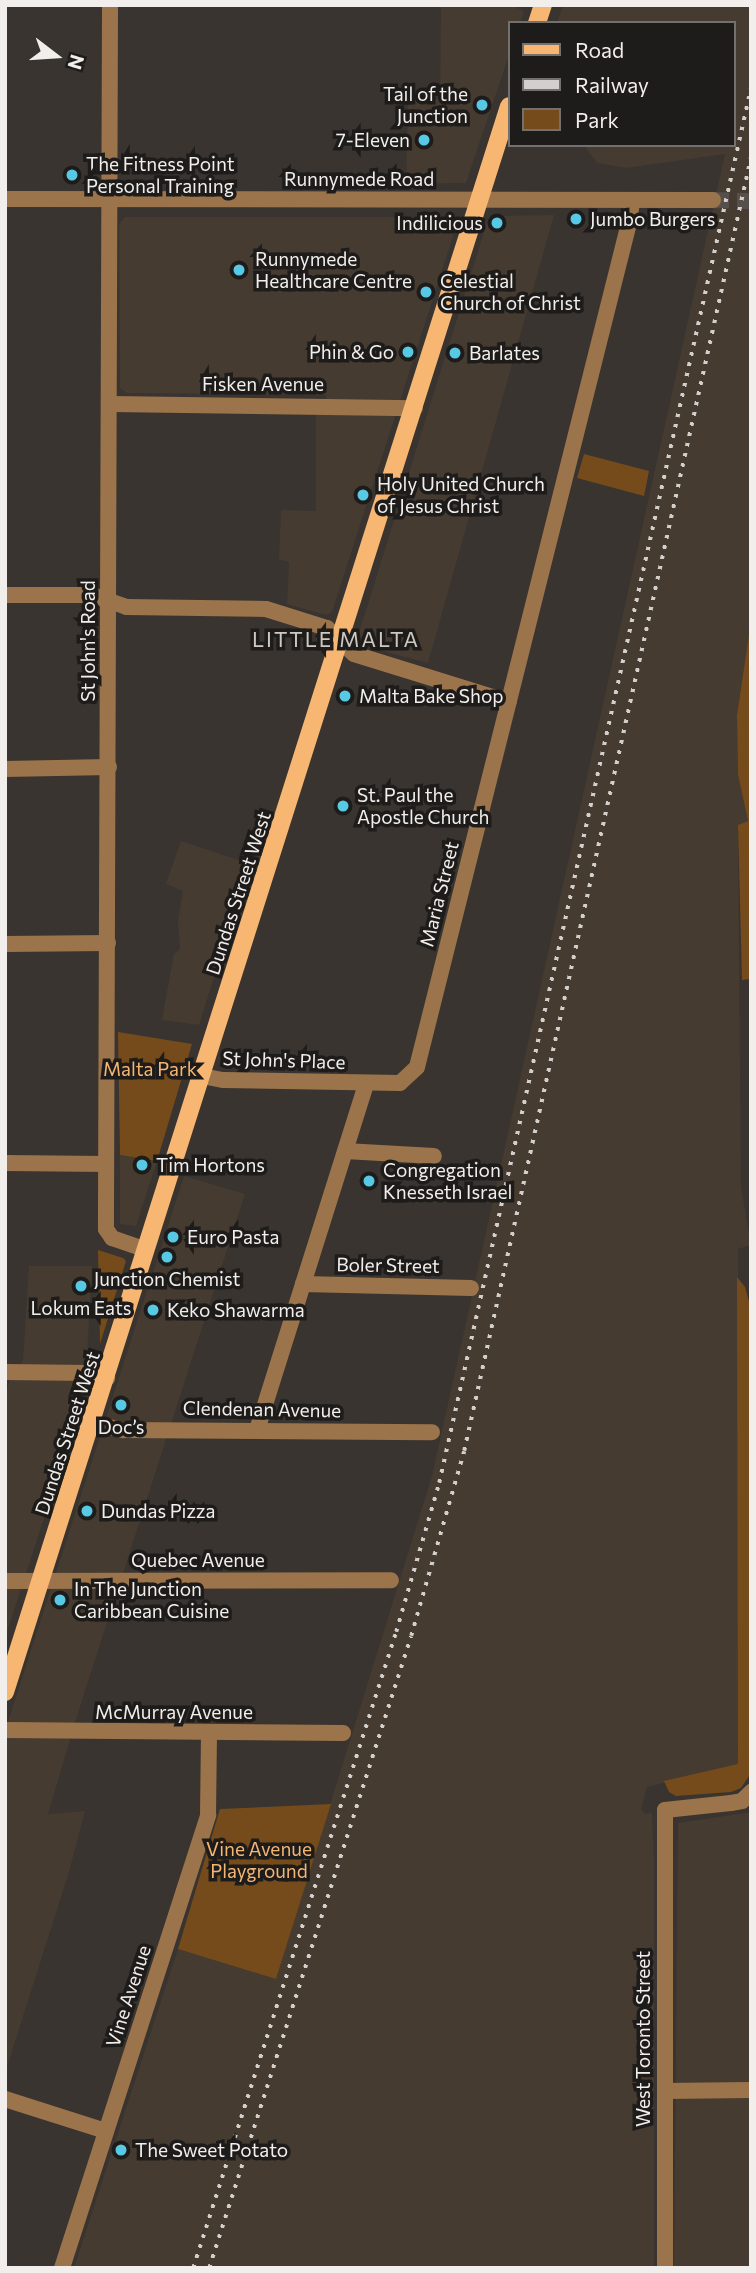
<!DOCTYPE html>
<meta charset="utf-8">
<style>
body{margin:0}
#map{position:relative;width:756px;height:2273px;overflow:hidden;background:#39342f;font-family:Commissioner,sans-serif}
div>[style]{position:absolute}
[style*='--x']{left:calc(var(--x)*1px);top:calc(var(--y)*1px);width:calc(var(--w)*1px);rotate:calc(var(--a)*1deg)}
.built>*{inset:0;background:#453b31}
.green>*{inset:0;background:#754b1b}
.minor-tunnel>*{height:16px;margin-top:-8px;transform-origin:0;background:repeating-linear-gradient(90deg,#55504b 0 16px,transparent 0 24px)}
.minor>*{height:16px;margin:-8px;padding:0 8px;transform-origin:8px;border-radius:8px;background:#9c744b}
.major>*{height:18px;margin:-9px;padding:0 9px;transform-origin:9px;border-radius:9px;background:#f7b671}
.rail>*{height:3.5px;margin-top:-1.75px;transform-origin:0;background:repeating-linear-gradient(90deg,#d3cfcc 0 3.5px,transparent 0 10.5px)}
.dots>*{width:19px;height:19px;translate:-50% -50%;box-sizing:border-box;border:4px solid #1e1c1a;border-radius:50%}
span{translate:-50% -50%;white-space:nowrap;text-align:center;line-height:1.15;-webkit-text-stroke:7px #1e1c1a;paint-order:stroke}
.poi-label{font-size:19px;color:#f2eeeb}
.right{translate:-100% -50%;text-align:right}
.left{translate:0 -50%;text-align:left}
.street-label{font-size:19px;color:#f2eeeb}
.park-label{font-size:19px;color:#f5b674}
.neighbourhood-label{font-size:21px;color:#cfc8c2;letter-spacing:2px}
.frame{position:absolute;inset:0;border:7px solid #f2eeeb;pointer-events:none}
.legend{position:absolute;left:508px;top:21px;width:228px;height:126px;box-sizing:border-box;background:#1e1c1a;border:2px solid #73706e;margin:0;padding:9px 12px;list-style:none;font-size:21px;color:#f2eeeb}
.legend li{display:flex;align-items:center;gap:14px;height:35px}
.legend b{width:35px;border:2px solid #73706e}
.north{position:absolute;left:21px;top:21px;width:70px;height:70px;-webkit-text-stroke:5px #1e1c1a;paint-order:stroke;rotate:107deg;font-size:19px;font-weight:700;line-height:28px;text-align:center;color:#f2eeeb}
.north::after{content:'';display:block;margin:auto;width:24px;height:32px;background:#f2eeeb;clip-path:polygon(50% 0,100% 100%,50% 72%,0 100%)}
</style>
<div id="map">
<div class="built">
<i style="clip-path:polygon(563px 5px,751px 5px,751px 621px,737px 715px,738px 775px,748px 822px,738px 825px,741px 1186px,751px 1245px,738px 1249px,738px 1765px,647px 1787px,641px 1810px,646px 1814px,652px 1812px,654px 1863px,654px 2268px,74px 2268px,178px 1949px,276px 1979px,432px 1476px,725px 154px,626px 168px,597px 163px,584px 145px,733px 145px,733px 23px,557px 23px)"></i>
<i style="clip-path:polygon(441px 6px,515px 6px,524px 12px,520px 23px,509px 23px,509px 55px,466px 183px,406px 184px,408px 100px,440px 99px)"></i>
<i style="clip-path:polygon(554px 215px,428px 663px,363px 646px,357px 639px,489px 216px)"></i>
<i style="clip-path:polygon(125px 217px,453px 217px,457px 224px,332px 612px,326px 615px,287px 604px,289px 562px,279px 559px,281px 510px,316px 511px,316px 413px,326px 413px,326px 395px,127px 393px,120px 388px,119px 224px)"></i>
<i style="clip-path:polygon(181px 841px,250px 864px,199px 1025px,162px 1020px,174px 954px,180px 949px,178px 921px,183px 891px,166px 884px)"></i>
<i style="clip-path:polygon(120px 1155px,157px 1161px,136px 1226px,120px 1224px)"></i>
<i style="clip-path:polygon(184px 1176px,245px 1194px,77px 1716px,48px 1814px,85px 1811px,69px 1872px,5px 2073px,5px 1731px)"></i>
<i style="clip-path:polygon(29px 1266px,92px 1266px,85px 1392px,5px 1638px,5px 1402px,9px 1381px,23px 1361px)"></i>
<i style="clip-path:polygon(751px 1812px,751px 2268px,674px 2268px,678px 1823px)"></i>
</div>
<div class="green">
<i style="clip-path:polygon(584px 454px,649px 471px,644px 496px,577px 478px)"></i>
<i style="clip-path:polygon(751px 621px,751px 979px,742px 980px,738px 825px,748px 821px,738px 775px,737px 715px)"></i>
<i style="clip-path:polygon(118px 1032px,192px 1044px,157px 1161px,120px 1155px)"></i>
<i style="clip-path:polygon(98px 1250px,123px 1258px,126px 1261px,100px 1344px)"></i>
<i style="clip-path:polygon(737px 1277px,745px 1287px,751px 1309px,749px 1776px,741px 1788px,731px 1792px,676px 1796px,669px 1792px,664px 1781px,738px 1764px)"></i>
<i style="clip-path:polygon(331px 1804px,276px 1979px,178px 1949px,220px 1809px)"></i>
</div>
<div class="minor-tunnel">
<i style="--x:713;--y:200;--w:38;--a:2"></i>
</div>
<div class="minor">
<i style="--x:110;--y:5;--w:1224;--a:90.19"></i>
<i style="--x:106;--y:1229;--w:11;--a:56"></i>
<i style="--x:112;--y:1238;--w:36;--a:19"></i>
<i style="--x:5;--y:199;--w:708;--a:0.08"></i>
<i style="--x:111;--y:404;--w:304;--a:0.8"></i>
<i style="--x:5;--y:595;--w:87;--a:0"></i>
<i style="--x:92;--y:595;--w:36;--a:19"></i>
<i style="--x:126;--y:607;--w:140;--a:0.8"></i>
<i style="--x:266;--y:609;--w:64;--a:17.3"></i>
<i style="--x:327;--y:628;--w:37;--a:44"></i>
<i style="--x:354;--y:654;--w:162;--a:17.2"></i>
<i style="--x:5;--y:769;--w:104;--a:-1.1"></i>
<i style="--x:5;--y:944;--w:103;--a:-0.6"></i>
<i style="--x:202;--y:1076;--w:21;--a:11"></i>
<i style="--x:223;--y:1080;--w:177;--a:1"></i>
<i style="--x:400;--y:1083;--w:23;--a:-43"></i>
<i style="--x:417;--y:1067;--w:870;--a:-75.9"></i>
<i style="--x:629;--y:223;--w:22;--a:-82"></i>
<i style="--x:345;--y:1151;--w:89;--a:3.2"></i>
<i style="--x:5;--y:1163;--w:101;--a:0.6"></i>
<i style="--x:303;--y:1284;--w:168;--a:1.4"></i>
<i style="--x:5;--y:1372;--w:85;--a:0.7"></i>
<i style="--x:90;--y:1373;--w:18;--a:16"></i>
<i style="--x:92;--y:1423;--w:32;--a:13"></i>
<i style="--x:123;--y:1430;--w:309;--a:0.4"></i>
<i style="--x:257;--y:1430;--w:363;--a:-72.5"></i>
<i style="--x:5;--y:1581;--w:386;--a:-0.1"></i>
<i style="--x:5;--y:1730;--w:338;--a:0.5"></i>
<i style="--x:665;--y:2091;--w:86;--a:-0.7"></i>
<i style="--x:5;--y:2099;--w:106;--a:17.6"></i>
<i style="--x:62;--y:2268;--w:476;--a:-72.1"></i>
<i style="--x:208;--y:1815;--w:82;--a:-89.3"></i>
<i style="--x:665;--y:2268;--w:458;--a:-90"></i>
<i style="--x:665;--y:1810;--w:66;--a:-6.1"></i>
<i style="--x:731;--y:1803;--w:11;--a:-10"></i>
<i style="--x:742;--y:1801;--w:13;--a:-45"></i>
</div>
<div class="major">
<i style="--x:537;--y:23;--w:19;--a:-72"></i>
<i style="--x:5;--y:1692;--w:1664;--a:-72.37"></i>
</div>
<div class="rail">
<i style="--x:193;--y:2268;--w:668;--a:-72.3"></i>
<i style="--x:396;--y:1632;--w:155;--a:-73.9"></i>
<i style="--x:439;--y:1483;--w:1430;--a:-77.4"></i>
<i style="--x:209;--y:2268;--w:663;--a:-72.28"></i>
<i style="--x:411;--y:1636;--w:192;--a:-74"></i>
<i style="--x:464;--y:1451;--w:1326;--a:-77.5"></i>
</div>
<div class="dots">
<i style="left:482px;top:105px;background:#58c9e4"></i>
<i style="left:424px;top:140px;background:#58c9e4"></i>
<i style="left:72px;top:175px;background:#58c9e4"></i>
<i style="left:576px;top:219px;background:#58c9e4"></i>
<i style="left:497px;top:223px;background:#58c9e4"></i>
<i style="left:239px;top:270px;background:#58c9e4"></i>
<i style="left:426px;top:292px;background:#58c9e4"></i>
<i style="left:408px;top:352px;background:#58c9e4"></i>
<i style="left:455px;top:353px;background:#58c9e4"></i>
<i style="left:363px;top:495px;background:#58c9e4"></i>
<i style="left:345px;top:696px;background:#58c9e4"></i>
<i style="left:343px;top:806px;background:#58c9e4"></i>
<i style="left:142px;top:1165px;background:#58c9e4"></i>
<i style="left:369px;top:1181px;background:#58c9e4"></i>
<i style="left:173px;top:1237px;background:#58c9e4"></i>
<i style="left:167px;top:1257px;background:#58c9e4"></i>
<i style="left:81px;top:1286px;background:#58c9e4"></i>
<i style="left:153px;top:1310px;background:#58c9e4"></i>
<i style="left:121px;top:1405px;background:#58c9e4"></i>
<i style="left:87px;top:1511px;background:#58c9e4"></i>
<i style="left:60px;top:1600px;background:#58c9e4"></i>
<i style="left:121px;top:2150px;background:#58c9e4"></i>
</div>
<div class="poi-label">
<span class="right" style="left:468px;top:105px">Tail of the<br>Junction</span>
<span class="right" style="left:410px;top:140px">7-Eleven</span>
<span class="left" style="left:86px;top:175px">The Fitness Point<br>Personal Training</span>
<span class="left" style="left:590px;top:219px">Jumbo Burgers</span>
<span class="right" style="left:483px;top:223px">Indilicious</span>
<span class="left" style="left:255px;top:270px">Runnymede<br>Healthcare Centre</span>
<span class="left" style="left:440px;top:292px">Celestial<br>Church of Christ</span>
<span class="right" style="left:394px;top:352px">Phin &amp; Go</span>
<span class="left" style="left:469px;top:353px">Barlates</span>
<span class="left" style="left:377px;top:495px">Holy United Church<br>of Jesus Christ</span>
<span class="left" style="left:359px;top:696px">Malta Bake Shop</span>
<span class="left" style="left:357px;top:806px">St. Paul the<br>Apostle Church</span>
<span class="left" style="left:156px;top:1165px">Tim Hortons</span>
<span class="left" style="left:383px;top:1181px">Congregation<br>Knesseth Israel</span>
<span class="left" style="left:187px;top:1237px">Euro Pasta</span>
<span style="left:167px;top:1279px">Junction Chemist</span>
<span style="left:81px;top:1308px">Lokum Eats</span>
<span class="left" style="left:167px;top:1310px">Keko Shawarma</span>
<span style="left:121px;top:1427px">Doc’s</span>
<span class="left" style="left:101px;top:1511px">Dundas Pizza</span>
<span class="left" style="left:74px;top:1600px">In The Junction<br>Caribbean Cuisine</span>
<span class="left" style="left:135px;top:2150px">The Sweet Potato</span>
</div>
<div class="street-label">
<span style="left:359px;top:179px">Runnymede Road</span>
<span style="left:263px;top:384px">Fisken Avenue</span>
<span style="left:88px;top:641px;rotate:-90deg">St John's Road</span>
<span style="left:238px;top:893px;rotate:-72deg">Dundas Street West</span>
<span style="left:439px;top:894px;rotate:-76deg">Maria Street</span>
<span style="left:284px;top:1060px;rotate:2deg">St John's Place</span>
<span style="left:388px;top:1265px;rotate:1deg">Boler Street</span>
<span style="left:262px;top:1409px;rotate:1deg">Clendenan Avenue</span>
<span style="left:67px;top:1433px;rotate:-72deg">Dundas Street West</span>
<span style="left:198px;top:1560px">Quebec Avenue</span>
<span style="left:174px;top:1712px">McMurray Avenue</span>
<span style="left:128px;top:1996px;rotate:-72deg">Vine Avenue</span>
<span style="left:643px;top:2039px;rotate:-90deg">West Toronto Street</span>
</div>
<div class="park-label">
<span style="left:150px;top:1069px">Malta Park</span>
<span style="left:259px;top:1860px">Vine Avenue<br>Playground</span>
</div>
<div class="neighbourhood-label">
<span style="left:336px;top:639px">LITTLE MALTA</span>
</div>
<div class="frame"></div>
<ul class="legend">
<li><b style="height:9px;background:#f7b671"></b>Road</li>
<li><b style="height:9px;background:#d3cfcc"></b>Railway</li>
<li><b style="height:19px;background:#754b1b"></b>Park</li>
</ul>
<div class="north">N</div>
</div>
